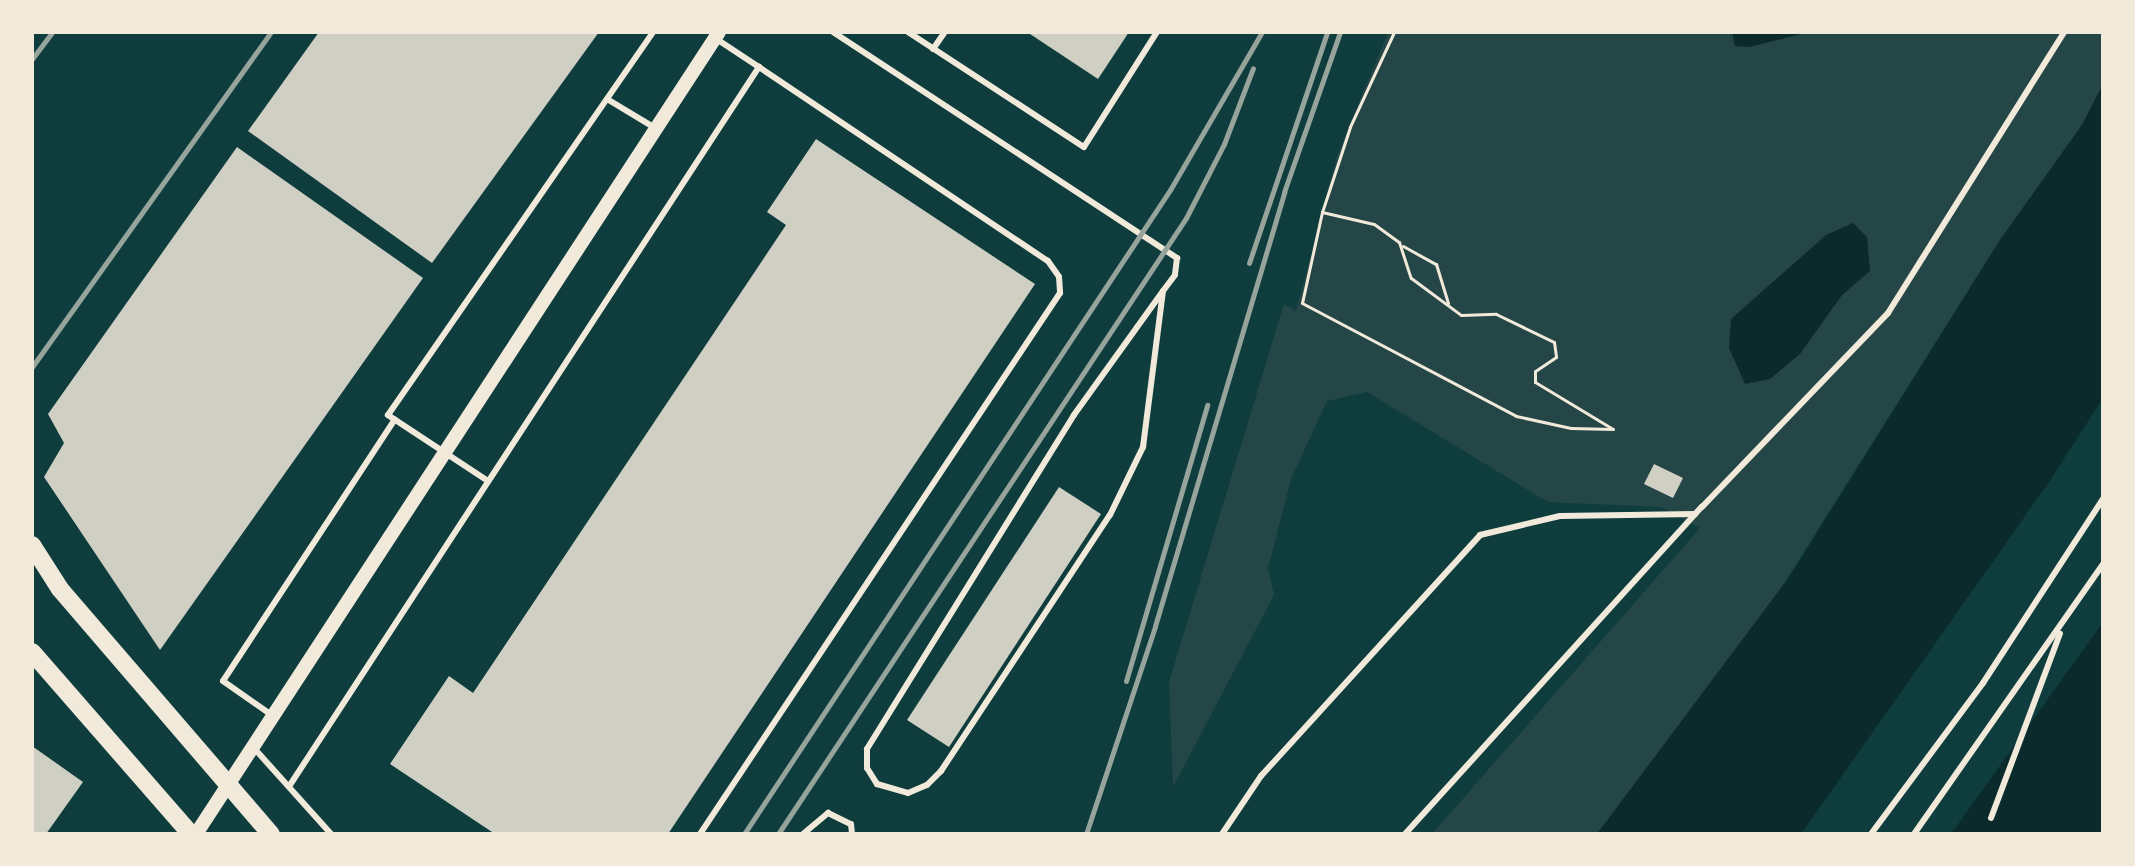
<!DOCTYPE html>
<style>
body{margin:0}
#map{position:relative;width:2135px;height:866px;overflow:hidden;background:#0f3d3e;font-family:"Noto Serif",serif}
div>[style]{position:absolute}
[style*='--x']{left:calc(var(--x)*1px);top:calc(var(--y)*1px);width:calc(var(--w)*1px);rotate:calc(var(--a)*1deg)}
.green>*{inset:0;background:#244646}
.water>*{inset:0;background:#0a2a2b}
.building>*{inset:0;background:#cfcfc3}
.path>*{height:3px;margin:-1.5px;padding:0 1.5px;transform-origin:1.5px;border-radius:1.5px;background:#f1e9da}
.service>*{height:6px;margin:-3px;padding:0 3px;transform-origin:3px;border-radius:3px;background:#f1e9da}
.tertiary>*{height:14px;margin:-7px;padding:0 7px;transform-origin:7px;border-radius:7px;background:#f1e9da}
.trunk>*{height:18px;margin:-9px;padding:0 9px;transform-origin:9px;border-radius:9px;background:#f1e9da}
.rail>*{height:5px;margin:-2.5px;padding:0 2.5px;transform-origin:2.5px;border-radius:2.5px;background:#97a49c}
span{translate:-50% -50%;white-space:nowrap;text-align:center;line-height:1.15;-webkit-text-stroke:8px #f1e9da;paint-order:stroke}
.frame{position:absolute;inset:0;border:34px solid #f1e9da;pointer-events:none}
</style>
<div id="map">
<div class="green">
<i style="clip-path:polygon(1388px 32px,2103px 32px,2103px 84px,2082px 125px,2000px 240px,1777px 594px,1597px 834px,1432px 834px,1700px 528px,1661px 507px,1548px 502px,1367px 392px,1327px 401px,1291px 479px,1268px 568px,1274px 595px,1173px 787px,1169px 682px,1284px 304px,1296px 311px,1337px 156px)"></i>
</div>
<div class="water">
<i style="clip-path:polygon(1732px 32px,1809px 32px,1750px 47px,1735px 46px)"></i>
<i style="clip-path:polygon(2103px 84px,2103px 398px,2049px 482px,1801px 834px,1597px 834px,1790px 576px,2000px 240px,2082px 125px)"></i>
<i style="clip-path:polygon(1853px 223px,1867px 237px,1870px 271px,1842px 295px,1800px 354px,1770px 379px,1745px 384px,1729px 348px,1731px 319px,1826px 235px)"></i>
<i style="clip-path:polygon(2103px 622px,2103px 834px,1951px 834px)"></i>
</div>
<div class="building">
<i style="clip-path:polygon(319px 32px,599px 32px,432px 263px,248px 131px)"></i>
<i style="clip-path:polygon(1027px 32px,1129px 32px,1098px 79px)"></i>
<i style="clip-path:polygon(816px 139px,1035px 284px,668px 834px,495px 834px,390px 764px,449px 676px,473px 693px,786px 225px,767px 212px)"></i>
<i style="clip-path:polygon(237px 147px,423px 278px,160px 650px,44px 477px,64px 443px,48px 414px)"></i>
<i style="clip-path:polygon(1654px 464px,1683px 478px,1673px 498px,1644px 484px)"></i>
<i style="clip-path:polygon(1059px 487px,1101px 514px,949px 747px,907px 720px)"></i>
<i style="clip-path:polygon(32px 746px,83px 782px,46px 834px,32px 834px)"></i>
</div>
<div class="path">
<i style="--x:1394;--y:32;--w:105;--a:114.9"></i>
<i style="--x:1350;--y:127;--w:89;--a:108.2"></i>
<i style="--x:1322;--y:212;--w:53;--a:13"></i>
<i style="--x:1374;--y:224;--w:31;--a:36"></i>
<i style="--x:1399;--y:242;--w:38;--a:72"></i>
<i style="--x:1411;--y:278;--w:62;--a:36.5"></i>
<i style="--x:1461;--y:315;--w:35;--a:-2"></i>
<i style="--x:1496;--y:314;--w:64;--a:25.8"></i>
<i style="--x:1554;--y:342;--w:15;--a:82"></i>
<i style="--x:1556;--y:357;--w:25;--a:146"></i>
<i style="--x:1535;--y:371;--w:11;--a:90"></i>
<i style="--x:1535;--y:382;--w:91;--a:31.1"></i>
<i style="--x:1322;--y:212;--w:93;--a:102.4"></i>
<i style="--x:1302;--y:303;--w:242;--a:27.8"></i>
<i style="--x:1516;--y:416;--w:56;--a:12.3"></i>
<i style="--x:1571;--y:428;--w:42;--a:1.4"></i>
<i style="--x:1403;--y:246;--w:38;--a:29"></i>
<i style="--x:1436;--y:264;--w:41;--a:72.9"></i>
</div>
<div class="service">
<i style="--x:833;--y:32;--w:412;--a:33.3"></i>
<i style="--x:1177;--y:258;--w:17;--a:97"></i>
<i style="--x:1175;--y:275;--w:20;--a:127"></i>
<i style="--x:1163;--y:291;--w:153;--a:125.7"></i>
<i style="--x:1074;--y:415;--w:393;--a:121.8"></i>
<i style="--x:867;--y:749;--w:19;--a:90"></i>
<i style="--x:867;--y:768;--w:19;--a:58"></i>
<i style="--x:877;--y:784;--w:32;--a:16"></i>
<i style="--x:908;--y:793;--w:21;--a:-23"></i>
<i style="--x:927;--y:785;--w:20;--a:-45"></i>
<i style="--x:941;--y:771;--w:307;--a:-56.6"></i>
<i style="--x:1110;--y:515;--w:76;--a:-64.1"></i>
<i style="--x:1143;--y:447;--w:157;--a:-82.7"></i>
<i style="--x:908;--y:32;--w:210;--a:33.2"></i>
<i style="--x:1084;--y:147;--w:136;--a:-57.6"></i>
<i style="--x:715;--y:38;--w:53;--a:33.4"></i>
<i style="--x:933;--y:49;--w:21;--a:-55"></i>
<i style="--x:607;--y:99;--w:56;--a:31.1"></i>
<i style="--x:488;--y:481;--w:120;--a:-146.6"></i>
<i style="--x:388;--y:415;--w:466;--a:-55.3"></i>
<i style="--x:273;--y:716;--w:61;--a:-145"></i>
<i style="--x:223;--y:681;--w:313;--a:-56.7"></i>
<i style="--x:253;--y:747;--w:117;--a:48.1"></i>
<i style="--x:290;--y:785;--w:858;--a:-56.85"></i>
<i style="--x:759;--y:67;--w:348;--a:33.9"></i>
<i style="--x:1048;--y:261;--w:19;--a:55"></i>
<i style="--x:1059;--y:277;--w:16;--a:86"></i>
<i style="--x:1060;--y:293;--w:650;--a:123.64"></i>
<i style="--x:1991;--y:818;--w:197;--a:-69.5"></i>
<i style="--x:803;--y:834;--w:33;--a:-40"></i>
<i style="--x:828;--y:813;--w:25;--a:26"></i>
<i style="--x:851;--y:824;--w:10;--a:84"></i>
<i style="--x:1222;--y:834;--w:70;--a:-56.1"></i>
<i style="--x:1261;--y:776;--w:326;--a:-47.7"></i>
<i style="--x:1480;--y:535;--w:82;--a:-13.4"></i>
<i style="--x:1560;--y:516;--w:135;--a:-0.8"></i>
<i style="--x:1405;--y:834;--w:442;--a:-47.8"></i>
<i style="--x:1702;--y:507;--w:269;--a:-46.2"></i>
<i style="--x:1888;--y:313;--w:332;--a:-57.9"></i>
<i style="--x:1871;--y:834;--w:188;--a:-53.4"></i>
<i style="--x:1983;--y:683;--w:220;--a:-56.9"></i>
<i style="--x:1914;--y:834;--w:330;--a:-55"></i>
</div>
<div class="tertiary">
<i style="--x:196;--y:834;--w:957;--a:-56.89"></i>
</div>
<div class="trunk">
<i style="--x:32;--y:545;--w:52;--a:57.5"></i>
<i style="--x:60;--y:589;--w:323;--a:49.3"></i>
<i style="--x:32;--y:652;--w:242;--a:48.9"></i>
</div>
<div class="rail">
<i style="--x:32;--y:59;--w:34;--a:-53"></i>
<i style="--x:1249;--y:263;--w:244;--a:-71.3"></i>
<i style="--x:32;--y:367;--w:412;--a:-54.5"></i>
<i style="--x:1126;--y:681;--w:288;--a:-73.6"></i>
<i style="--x:744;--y:834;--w:772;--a:-56.52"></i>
<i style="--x:1170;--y:190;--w:183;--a:-59.8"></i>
<i style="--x:778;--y:834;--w:739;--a:-56.48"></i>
<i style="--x:1186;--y:218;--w:83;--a:-62.8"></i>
<i style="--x:1224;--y:144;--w:81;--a:-69.1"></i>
<i style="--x:1086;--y:834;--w:219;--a:-71.6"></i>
<i style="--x:1155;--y:626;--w:453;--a:-73.4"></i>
<i style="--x:1284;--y:192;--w:170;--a:-70.7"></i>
</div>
<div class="frame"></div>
</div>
